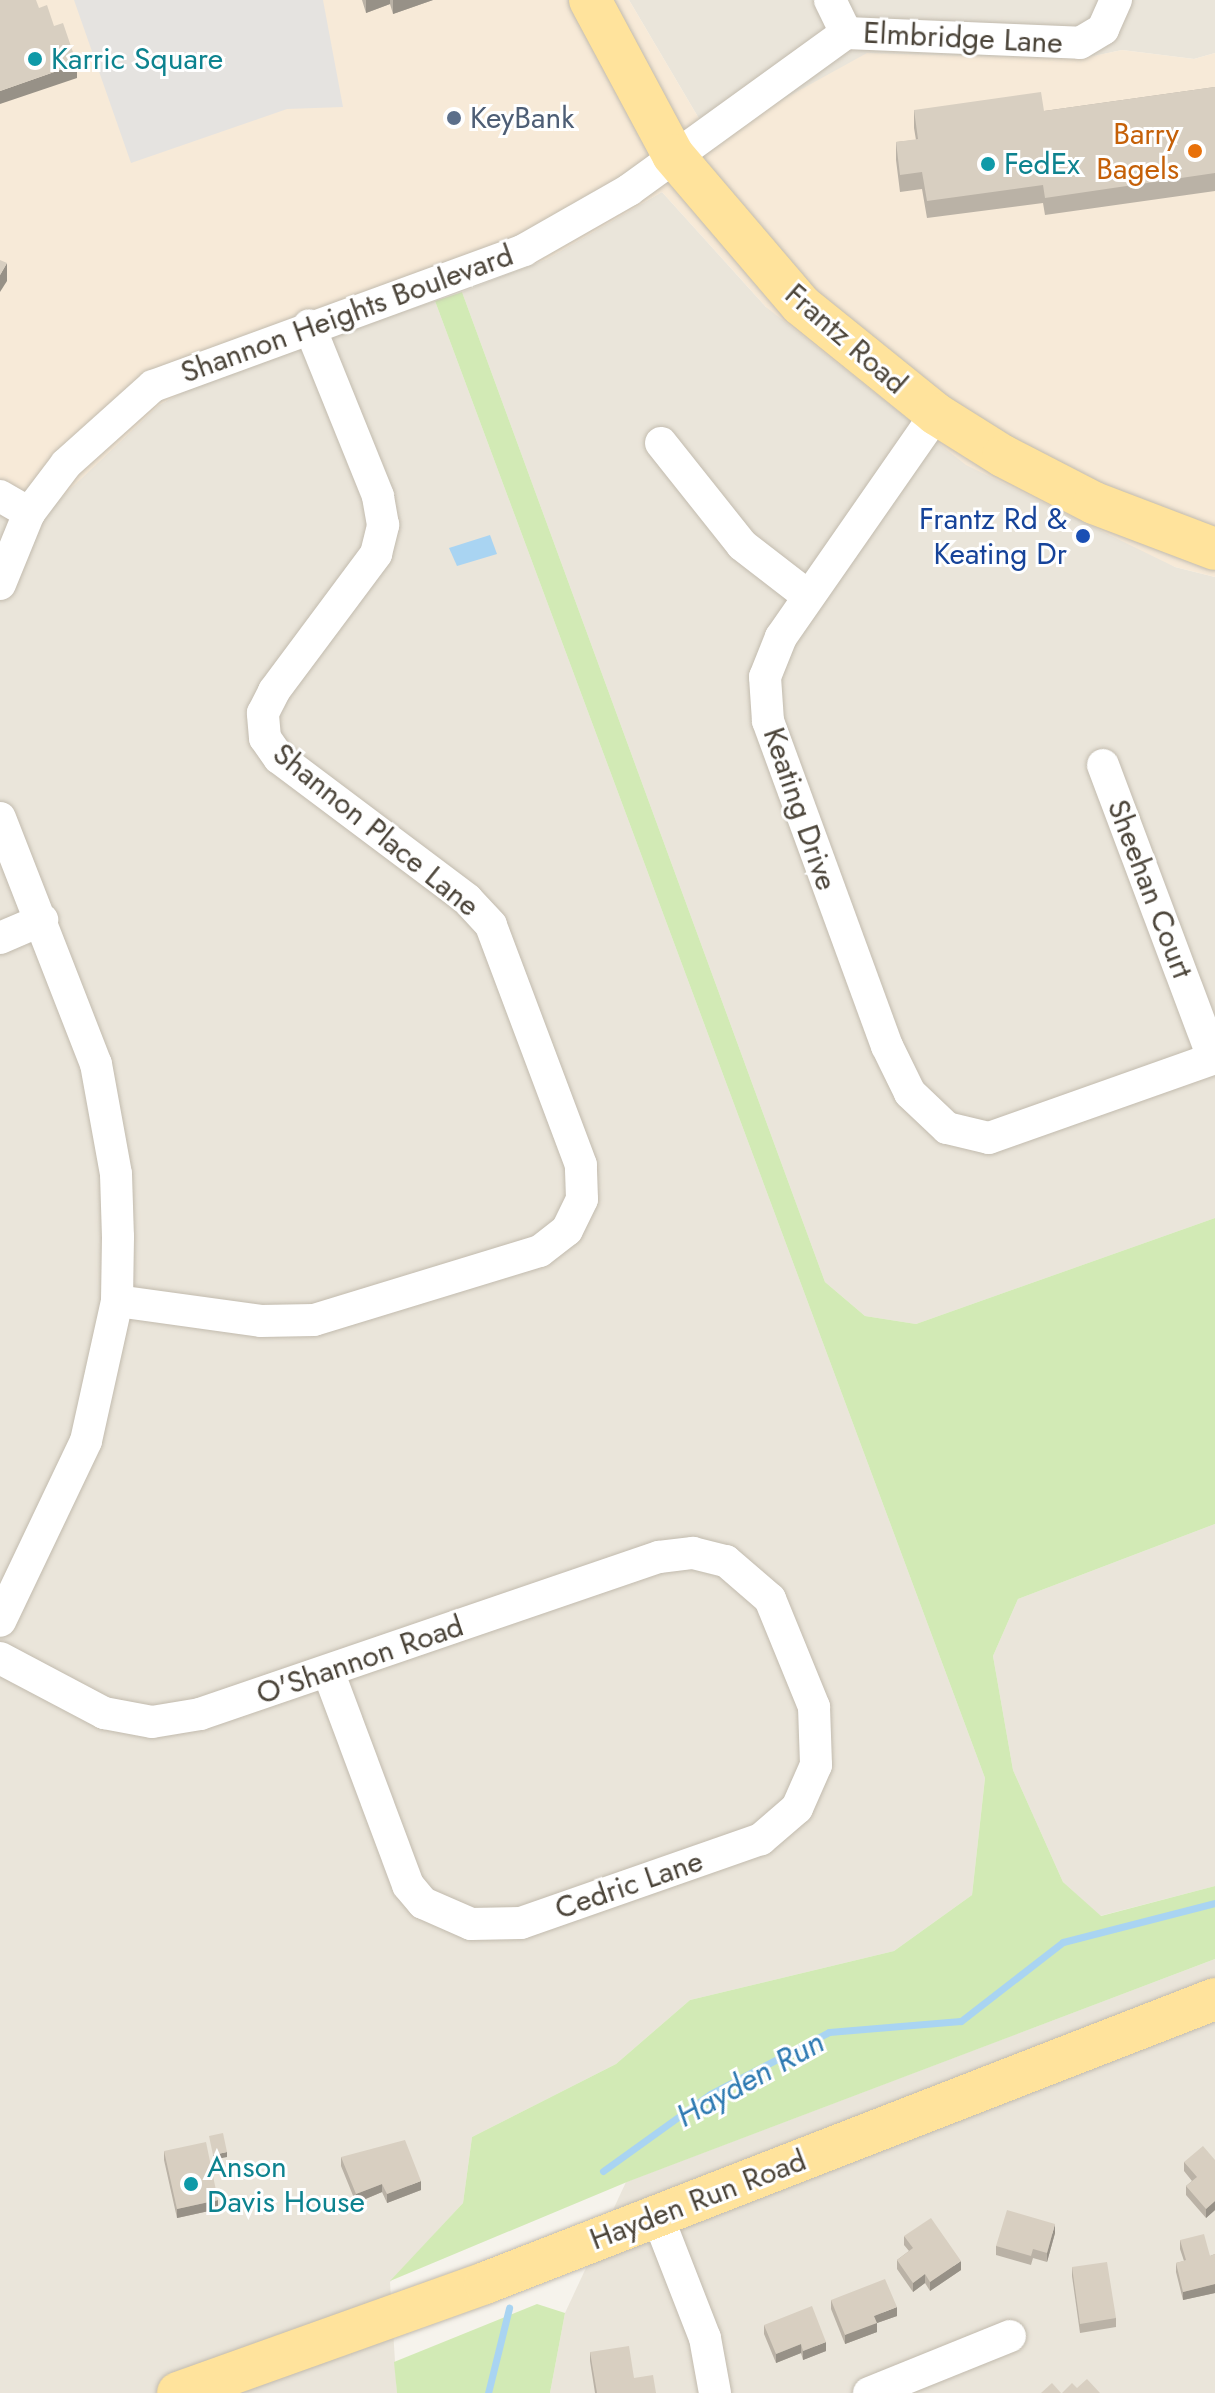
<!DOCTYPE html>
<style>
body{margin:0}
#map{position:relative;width:1215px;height:2393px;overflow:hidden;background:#f6f3ec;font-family:Jost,sans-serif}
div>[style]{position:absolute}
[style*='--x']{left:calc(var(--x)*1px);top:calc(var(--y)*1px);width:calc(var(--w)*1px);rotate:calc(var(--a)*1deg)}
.residential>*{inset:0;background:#eae5da}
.commercial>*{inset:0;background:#f7ead8}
.green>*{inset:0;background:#d2eab5}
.parking>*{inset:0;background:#e5e3e0}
.water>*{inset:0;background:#a9d4f2}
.stream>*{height:7px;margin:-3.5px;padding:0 3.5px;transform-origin:3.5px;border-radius:3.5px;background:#a9d4f2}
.roads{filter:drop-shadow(0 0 2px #c2bbae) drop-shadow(0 0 2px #c2bbae)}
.minor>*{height:32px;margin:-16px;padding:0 16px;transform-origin:16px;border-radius:16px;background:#fff}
.major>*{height:42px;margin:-21px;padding:0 21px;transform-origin:21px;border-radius:21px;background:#ffe39c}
.wall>*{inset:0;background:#bab2a6}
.shaded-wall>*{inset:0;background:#979187}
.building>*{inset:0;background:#d8cfc1}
.dots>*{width:22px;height:22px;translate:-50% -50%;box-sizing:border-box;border:4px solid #fff;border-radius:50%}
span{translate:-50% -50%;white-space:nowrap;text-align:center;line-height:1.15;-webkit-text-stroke:6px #fff;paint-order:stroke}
.street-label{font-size:30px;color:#4b4439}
.culture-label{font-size:30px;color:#0d838f}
.left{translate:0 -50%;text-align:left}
.service-label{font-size:30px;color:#4e5e75}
.food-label{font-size:30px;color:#c56008}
.right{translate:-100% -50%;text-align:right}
.transit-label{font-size:30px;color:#164399}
.water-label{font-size:32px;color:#2e7ab2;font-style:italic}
</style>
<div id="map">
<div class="residential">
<i style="clip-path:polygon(629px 0,1215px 0,1215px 53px,1194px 59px,1122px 50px,711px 139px)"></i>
<i style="clip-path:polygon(662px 192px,766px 307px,1175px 567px,1215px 577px,1215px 1218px,916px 1324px,865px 1316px,825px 1282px,462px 292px,547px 259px)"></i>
<i style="clip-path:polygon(435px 301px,985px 1778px,972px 1895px,894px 1951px,690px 2000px,616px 2064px,472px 2137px,463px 2203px,390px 2282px,397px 2393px,0 2393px,0 491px,42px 515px,159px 405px,213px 376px)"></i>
<i style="clip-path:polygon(1215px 1524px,1215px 1886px,1100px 1916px,1063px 1882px,1013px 1770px,993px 1656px,1018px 1599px)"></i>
<i style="clip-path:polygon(1215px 1959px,1215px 2393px,550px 2393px,565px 2313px,626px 2182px)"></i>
</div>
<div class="commercial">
<i style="clip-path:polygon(0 0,629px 0,711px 139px,867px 53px,1079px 59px,1122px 50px,1194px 59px,1215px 53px,1215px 577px,1175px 567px,966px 465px,766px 307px,662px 192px,547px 259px,213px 376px,159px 405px,42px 516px,0 491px)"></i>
</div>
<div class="green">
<i style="clip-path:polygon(462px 292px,825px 1282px,865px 1316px,916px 1324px,1215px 1218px,1215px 1524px,1018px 1599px,993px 1656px,1013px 1770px,1063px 1882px,1101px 1916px,1215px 1886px,1215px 1959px,627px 2182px,390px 2281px,463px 2203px,472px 2137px,616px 2064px,690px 2000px,894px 1951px,972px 1895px,985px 1778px,435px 301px)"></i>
<i style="clip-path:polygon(537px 2304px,565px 2313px,550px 2393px,397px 2393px,394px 2362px)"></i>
</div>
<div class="parking">
<i style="clip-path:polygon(74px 0,323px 0,343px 107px,287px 109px,131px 163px)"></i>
</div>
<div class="water">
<i style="clip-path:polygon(490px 535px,497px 554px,457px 566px,449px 548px)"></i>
</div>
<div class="stream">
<i style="--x:603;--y:2171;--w:132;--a:-35.7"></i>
<i style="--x:710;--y:2094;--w:134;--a:-27.5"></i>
<i style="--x:829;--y:2032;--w:132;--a:-4.8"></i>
<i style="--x:961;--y:2021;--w:129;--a:-37.8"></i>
<i style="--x:1063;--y:1942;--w:157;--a:-14.4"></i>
<i style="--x:488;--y:2393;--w:88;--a:-76.1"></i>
</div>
<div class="roads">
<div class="minor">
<i style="--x:830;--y:0;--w:37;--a:64"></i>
<i style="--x:936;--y:414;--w:272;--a:124.8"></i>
<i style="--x:781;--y:637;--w:43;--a:111.8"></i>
<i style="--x:765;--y:677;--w:44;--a:86.1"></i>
<i style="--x:768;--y:721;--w:346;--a:69.9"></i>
<i style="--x:887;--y:1046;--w:52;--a:63.9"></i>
<i style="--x:910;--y:1093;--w:51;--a:43.4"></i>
<i style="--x:947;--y:1128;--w:43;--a:13.4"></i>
<i style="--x:989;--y:1138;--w:240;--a:-19.5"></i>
<i style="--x:661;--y:443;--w:130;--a:51.5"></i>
<i style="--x:742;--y:545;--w:83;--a:37.7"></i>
<i style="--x:0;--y:496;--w:34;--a:30"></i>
<i style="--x:0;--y:584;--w:77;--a:-67.8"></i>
<i style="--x:29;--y:513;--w:61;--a:-52.9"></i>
<i style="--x:66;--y:464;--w:117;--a:-41.9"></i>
<i style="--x:153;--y:386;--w:395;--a:-20.1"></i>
<i style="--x:524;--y:250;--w:121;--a:-29.7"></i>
<i style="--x:629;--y:190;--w:268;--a:-35.9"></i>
<i style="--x:846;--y:33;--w:234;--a:2.4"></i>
<i style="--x:1080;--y:43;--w:27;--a:-31"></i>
<i style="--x:1103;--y:29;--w:32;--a:-66"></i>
<i style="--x:1103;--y:765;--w:313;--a:69.4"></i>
<i style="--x:0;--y:818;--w:264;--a:68.7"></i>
<i style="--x:96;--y:1064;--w:112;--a:79.7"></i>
<i style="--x:116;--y:1174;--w:63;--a:88.2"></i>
<i style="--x:118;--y:1237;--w:64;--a:90.9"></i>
<i style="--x:117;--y:1301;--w:143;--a:102.5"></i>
<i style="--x:86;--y:1441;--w:199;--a:115.5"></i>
<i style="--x:0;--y:938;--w:46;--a:-23.2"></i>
<i style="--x:117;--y:1301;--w:145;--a:7.9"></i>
<i style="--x:261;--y:1321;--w:53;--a:-1.1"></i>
<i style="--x:314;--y:1320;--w:236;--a:-17"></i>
<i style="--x:540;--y:1251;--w:34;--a:-38"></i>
<i style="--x:567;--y:1230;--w:34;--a:-64"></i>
<i style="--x:582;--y:1199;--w:34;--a:-92"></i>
<i style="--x:581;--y:1165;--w:256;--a:-110.6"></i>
<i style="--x:491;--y:925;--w:35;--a:-133"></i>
<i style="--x:467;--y:899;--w:235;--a:-143.1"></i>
<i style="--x:279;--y:758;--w:24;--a:-125"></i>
<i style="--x:265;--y:738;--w:25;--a:-95"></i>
<i style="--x:263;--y:713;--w:25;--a:-63"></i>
<i style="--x:274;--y:691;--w:171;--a:-53.3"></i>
<i style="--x:376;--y:554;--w:30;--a:-76"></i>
<i style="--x:383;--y:525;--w:29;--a:-100"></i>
<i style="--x:378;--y:496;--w:184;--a:-112"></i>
<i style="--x:0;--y:1658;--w:118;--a:27.9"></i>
<i style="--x:104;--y:1713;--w:49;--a:10.6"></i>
<i style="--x:152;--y:1722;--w:49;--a:-9.5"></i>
<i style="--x:200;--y:1714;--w:485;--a:-18.9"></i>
<i style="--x:659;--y:1557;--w:34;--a:-7"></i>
<i style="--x:693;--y:1553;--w:34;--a:14"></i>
<i style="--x:726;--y:1561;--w:58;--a:40.8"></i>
<i style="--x:770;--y:1599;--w:117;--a:67.8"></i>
<i style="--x:814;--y:1707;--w:58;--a:88"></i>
<i style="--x:816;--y:1765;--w:47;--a:113.8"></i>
<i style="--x:797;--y:1808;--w:48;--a:139.3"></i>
<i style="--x:761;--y:1839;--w:254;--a:160.7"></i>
<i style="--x:521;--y:1923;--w:50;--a:178.9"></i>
<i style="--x:471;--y:1924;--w:52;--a:-156.4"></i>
<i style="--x:423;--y:1903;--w:23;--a:-130"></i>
<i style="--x:408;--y:1885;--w:228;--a:-110.5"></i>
<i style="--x:657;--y:2215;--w:132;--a:68.7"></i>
<i style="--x:705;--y:2338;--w:56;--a:79.7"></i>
<i style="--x:869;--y:2393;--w:152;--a:-22"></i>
</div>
<div class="major">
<i style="--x:590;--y:0;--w:176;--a:61.8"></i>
<i style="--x:673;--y:155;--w:197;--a:49.5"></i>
<i style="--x:801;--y:305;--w:174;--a:38.9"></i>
<i style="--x:936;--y:414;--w:79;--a:32.1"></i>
<i style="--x:1003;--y:456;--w:102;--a:27.3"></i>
<i style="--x:1094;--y:503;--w:129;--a:20.8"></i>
<i style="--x:178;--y:2393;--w:326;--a:-19.7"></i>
<i style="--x:485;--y:2283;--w:783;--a:-21.26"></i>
</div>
</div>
<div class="wall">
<i style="clip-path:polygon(362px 0,433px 0,393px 14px,390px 4px,366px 13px)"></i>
<i style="clip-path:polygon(1215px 87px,1215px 191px,1045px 215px,1043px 203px,927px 218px,922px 189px,900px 192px,896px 160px,896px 142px,916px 140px,914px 128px,914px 110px,1044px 111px)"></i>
<i style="clip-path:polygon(164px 2151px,218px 2209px,177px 2218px,164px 2160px)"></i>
<i style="clip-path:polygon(341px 2157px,421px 2190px,387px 2203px,382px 2192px,356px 2203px,341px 2166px)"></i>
<i style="clip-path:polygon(1215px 2160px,1215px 2210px,1206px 2218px,1186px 2195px,1186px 2186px,1192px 2181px,1184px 2171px,1184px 2162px)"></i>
<i style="clip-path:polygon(1055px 2233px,1047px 2262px,1033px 2258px,1031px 2265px,996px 2255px,996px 2246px)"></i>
<i style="clip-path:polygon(904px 2236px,961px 2270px,930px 2291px,925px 2283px,913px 2292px,897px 2269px,897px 2260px,909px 2251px,904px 2245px)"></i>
<i style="clip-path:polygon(1180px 2240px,1210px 2256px,1215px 2254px,1215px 2293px,1183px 2300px,1176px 2272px,1176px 2263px,1184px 2261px,1180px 2249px)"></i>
<i style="clip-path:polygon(1072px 2267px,1116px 2318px,1116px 2327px,1080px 2333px,1072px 2276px)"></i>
<i style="clip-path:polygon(831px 2300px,897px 2316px,877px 2323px,877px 2332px,845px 2344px,831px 2309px)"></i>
<i style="clip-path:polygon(764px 2325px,826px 2351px,803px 2360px,801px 2353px,776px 2363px,764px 2334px)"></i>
<i style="clip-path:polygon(590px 2352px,634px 2378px,656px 2393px,595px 2393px,590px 2361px)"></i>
</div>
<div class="shaded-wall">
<i style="clip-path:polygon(366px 0,390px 0,390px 4px,366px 13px)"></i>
<i style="clip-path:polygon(393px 0,433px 0,393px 14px)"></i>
<i style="clip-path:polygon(77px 64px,77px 78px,0 104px,0 91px)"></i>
<i style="clip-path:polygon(7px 263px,7px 281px,0 292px,0 275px)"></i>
<i style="clip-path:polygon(227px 2152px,227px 2157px,213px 2160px,213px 2155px)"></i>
<i style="clip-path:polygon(421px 2181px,421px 2190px,387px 2203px,387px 2194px)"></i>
<i style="clip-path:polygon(382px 2184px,382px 2192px,356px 2203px,356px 2194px)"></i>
<i style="clip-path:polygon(218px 2200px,218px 2209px,177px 2218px,177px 2209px)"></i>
<i style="clip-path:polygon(1215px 2201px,1215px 2210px,1206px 2218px,1206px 2209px)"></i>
<i style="clip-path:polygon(1055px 2224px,1055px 2233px,1047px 2262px,1047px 2253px)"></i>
<i style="clip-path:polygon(961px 2261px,961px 2270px,930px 2291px,930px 2282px)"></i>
<i style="clip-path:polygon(925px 2274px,925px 2283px,913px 2292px,913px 2283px)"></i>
<i style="clip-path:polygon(1215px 2284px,1215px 2293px,1183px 2300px,1183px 2292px)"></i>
<i style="clip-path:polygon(897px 2307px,897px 2316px,877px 2323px,877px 2332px,845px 2344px,845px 2335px,874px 2316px)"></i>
<i style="clip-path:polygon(826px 2342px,826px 2351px,803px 2360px,803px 2351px)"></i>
<i style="clip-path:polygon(801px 2344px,801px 2353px,776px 2363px,776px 2354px)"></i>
</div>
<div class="building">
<i style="clip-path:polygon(0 0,36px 0,39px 8px,47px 5px,54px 26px,63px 23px,77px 64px,0 91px)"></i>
<i style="clip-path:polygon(1215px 87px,1215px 173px,1045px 198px,1043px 185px,927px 201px,922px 172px,900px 175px,896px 142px,918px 139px,914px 110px,1041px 92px,1044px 111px)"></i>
<i style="clip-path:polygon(0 260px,7px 263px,0 275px)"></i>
<i style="clip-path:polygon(223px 2133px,227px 2152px,213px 2155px,209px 2136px)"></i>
<i style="clip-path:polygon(405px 2140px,421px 2181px,387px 2194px,382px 2184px,356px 2194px,341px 2157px)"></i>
<i style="clip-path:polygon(206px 2142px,218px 2200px,177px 2209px,164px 2151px)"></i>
<i style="clip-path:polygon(1203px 2146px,1215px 2160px,1215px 2201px,1206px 2209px,1186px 2186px,1197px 2177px,1184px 2162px)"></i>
<i style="clip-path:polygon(1007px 2210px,1055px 2224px,1047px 2253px,1033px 2249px,1031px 2256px,996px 2246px)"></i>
<i style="clip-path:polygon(931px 2218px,961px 2261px,930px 2282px,925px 2274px,913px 2283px,897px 2260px,913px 2248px,904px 2236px)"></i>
<i style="clip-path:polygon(1204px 2234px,1210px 2256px,1215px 2254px,1215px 2284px,1183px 2292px,1176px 2263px,1186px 2260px,1180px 2240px)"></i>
<i style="clip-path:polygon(1107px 2262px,1116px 2318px,1080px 2324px,1072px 2267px)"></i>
<i style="clip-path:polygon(885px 2279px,897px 2307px,874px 2316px,877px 2323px,845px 2335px,831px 2300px)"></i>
<i style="clip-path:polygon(812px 2306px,826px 2342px,803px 2351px,801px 2344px,776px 2354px,764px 2325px)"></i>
<i style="clip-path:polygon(629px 2346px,634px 2378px,653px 2375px,656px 2393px,597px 2393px,590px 2352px)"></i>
<i style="clip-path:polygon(1087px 2379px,1100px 2393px,1062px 2393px,1072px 2383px,1077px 2388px)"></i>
<i style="clip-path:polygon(1052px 2383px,1061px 2393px,1041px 2393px)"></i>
</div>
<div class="dots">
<i style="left:35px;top:59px;background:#0f9aa8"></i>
<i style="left:454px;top:118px;background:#5c6f8a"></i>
<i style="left:1195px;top:151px;background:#e8710a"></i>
<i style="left:988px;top:164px;background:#0f9aa8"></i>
<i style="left:1083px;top:536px;background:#1a4fb4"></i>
<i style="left:191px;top:2184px;background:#0f9aa8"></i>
</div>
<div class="street-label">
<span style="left:963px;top:38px;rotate:3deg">Elmbridge Lane</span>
<span style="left:347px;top:314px;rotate:-20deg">Shannon Heights Boulevard</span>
<span style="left:846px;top:339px;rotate:41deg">Frantz Road</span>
<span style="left:800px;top:809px;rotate:71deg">Keating Drive</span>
<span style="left:376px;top:830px;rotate:39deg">Shannon Place Lane</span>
<span style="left:1150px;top:889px;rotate:69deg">Sheehan Court</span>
<span style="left:360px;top:1660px;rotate:-19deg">O'Shannon Road</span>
<span style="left:629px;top:1885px;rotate:-19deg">Cedric Lane</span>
<span style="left:698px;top:2200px;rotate:-21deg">Hayden Run Road</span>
</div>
<div class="culture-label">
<span class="left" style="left:51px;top:59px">Karric Square</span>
<span class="left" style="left:1004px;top:164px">FedEx</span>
<span class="left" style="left:207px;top:2184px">Anson<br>Davis House</span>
</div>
<div class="service-label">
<span class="left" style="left:470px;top:118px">KeyBank</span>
</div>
<div class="food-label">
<span class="right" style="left:1179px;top:151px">Barry<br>Bagels</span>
</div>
<div class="transit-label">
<span class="right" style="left:1067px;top:536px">Frantz Rd &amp;<br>Keating Dr</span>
</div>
<div class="water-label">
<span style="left:750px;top:2079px;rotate:-29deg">Hayden Run</span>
</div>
</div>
